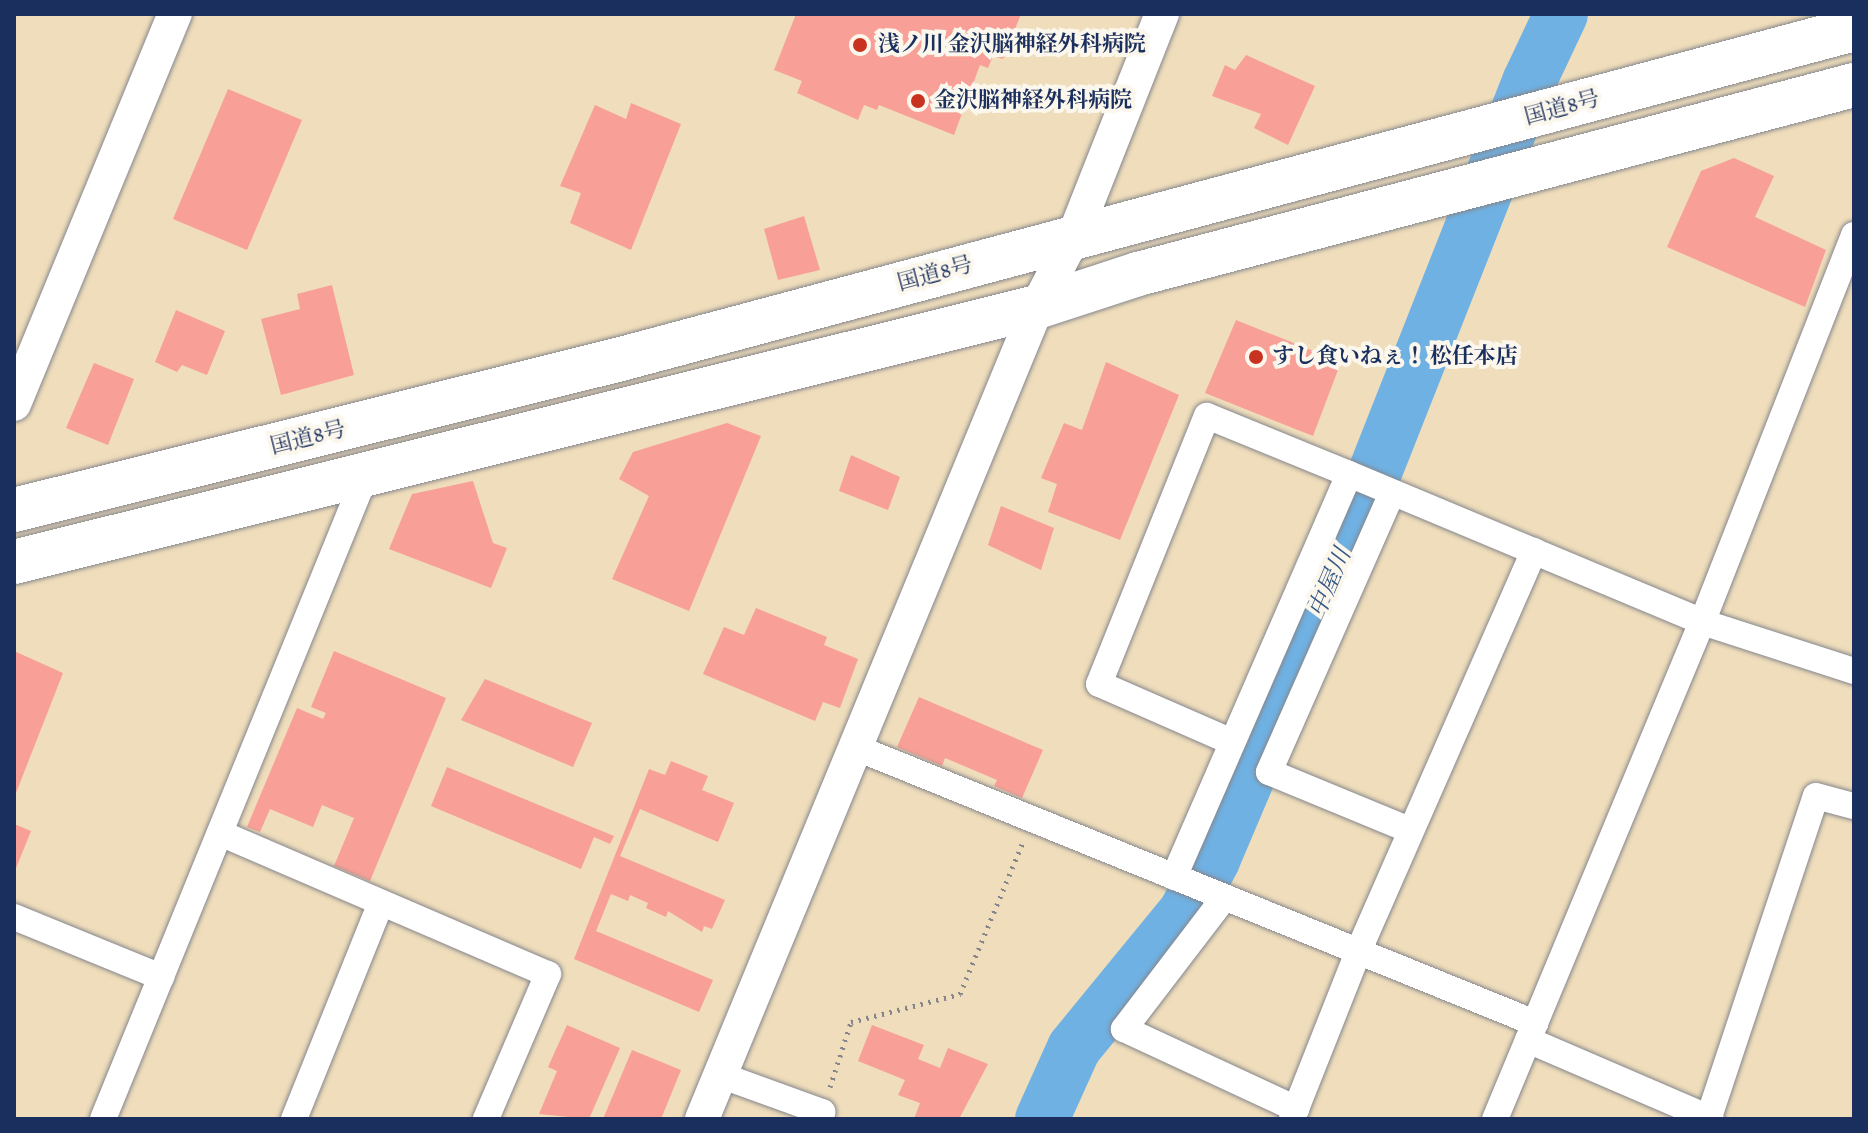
<!DOCTYPE html>
<meta charset="utf-8">
<style>
body{margin:0}
#map{position:relative;width:1868px;height:1133px;overflow:hidden;background:#efddbb;font-family:Alegreya,"Noto Serif JP",serif}
div>[style]{position:absolute}
[style*='--x']{left:calc(var(--x)*1px);top:calc(var(--y)*1px);width:calc(var(--w)*1px);rotate:calc(var(--a)*1deg)}
.river>*{height:54px;margin:-27px;padding:0 27px;transform-origin:27px;border-radius:27px;background:#6fb1e3}
.building>*{inset:0;background:#f8a097}
.path>*{height:5px;margin-top:-2.5px;transform-origin:0;background:repeating-linear-gradient(90deg,#85868c 0 2px,transparent 0 8px)}
.roads{filter:drop-shadow(0 0 2px #85868c) drop-shadow(0 0 2px #85868c)}
.minor>*{height:26px;margin:-13px;padding:0 13px;transform-origin:13px;border-radius:13px;background:#fff}
.tertiary>*{height:34px;margin:-17px;padding:0 17px;transform-origin:17px;border-radius:17px;background:#fff}
.trunk>*{height:44px;margin:-22px;padding:0 22px;transform-origin:22px;border-radius:22px;background:#fff}
.dots>*{width:22px;height:22px;translate:-50% -50%;box-sizing:border-box;border:4px solid #fbf7ec;border-radius:50%}
span{translate:-50% -50%;white-space:nowrap;text-align:center;line-height:1.15;-webkit-text-stroke:8px #fbf7ec;paint-order:stroke}
.poi-label{font-size:22px;color:#1b2f5e;font-weight:700}
.left{translate:0 -50%;text-align:left}
.street-label{font-size:22px;color:#1b2f5e}
.water-label{font-size:24px;color:#345686;font-style:italic}
.frame{position:absolute;inset:0;border:16px solid #1b2f5e;pointer-events:none}
</style>
<div id="map">
<div class="river">
<i style="--x:1042;--y:1119;--w:78;--a:-65.7"></i>
<i style="--x:1074;--y:1048;--w:177;--a:-50.7"></i>
<i style="--x:1186;--y:911;--w:58;--a:-62.1"></i>
<i style="--x:1213;--y:860;--w:333;--a:-67"></i>
<i style="--x:1343;--y:553;--w:506;--a:-68.45"></i>
<i style="--x:1529;--y:82;--w:75;--a:-64.8"></i>
</div>
<div class="building">
<i style="clip-path:polygon(796px 14px,1021px 14px,1003px 59px,993px 56px,988px 68px,980px 65px,954px 135px,879px 105px,877px 110px,864px 105px,858px 120px,797px 93px,802px 81px,774px 70px)"></i>
<i style="clip-path:polygon(1246px 55px,1315px 86px,1288px 145px,1254px 128px,1261px 114px,1212px 96px,1225px 65px,1235px 70px)"></i>
<i style="clip-path:polygon(228px 89px,302px 120px,247px 250px,173px 219px)"></i>
<i style="clip-path:polygon(631px 103px,681px 124px,631px 250px,570px 223px,581px 193px,560px 186px,595px 105px,626px 119px)"></i>
<i style="clip-path:polygon(1734px 158px,1774px 176px,1755px 217px,1826px 250px,1805px 307px,1667px 247px,1701px 171px)"></i>
<i style="clip-path:polygon(804px 216px,820px 270px,778px 280px,764px 229px)"></i>
<i style="clip-path:polygon(332px 285px,354px 375px,281px 395px,261px 319px,300px 309px,297px 294px)"></i>
<i style="clip-path:polygon(176px 310px,225px 331px,207px 375px,182px 365px,177px 372px,155px 362px)"></i>
<i style="clip-path:polygon(1236px 320px,1341px 362px,1313px 436px,1205px 393px)"></i>
<i style="clip-path:polygon(1106px 362px,1179px 395px,1120px 540px,1048px 512px,1057px 484px,1041px 478px,1064px 423px,1082px 430px)"></i>
<i style="clip-path:polygon(94px 363px,134px 379px,108px 445px,66px 428px)"></i>
<i style="clip-path:polygon(727px 423px,761px 436px,689px 611px,612px 579px,649px 496px,619px 479px,633px 452px)"></i>
<i style="clip-path:polygon(851px 455px,900px 477px,888px 510px,839px 491px)"></i>
<i style="clip-path:polygon(473px 481px,493px 543px,507px 548px,491px 588px,389px 549px,412px 494px)"></i>
<i style="clip-path:polygon(1001px 506px,1054px 528px,1041px 570px,988px 545px)"></i>
<i style="clip-path:polygon(756px 608px,827px 637px,824px 645px,858px 659px,840px 708px,823px 702px,815px 721px,703px 674px,724px 627px,744px 635px)"></i>
<i style="clip-path:polygon(14px 651px,63px 673px,14px 798px)"></i>
<i style="clip-path:polygon(334px 651px,446px 698px,370px 881px,334px 866px,354px 818px,322px 805px,313px 827px,270px 809px,260px 832px,247px 827px,297px 708px,323px 719px,326px 713px,311px 707px)"></i>
<i style="clip-path:polygon(485px 679px,592px 723px,573px 767px,461px 720px)"></i>
<i style="clip-path:polygon(919px 697px,1043px 750px,1022px 798px,994px 786px,997px 780px,945px 758px,942px 766px,897px 747px)"></i>
<i style="clip-path:polygon(671px 761px,708px 776px,702px 790px,734px 803px,718px 842px,640px 809px,620px 856px,725px 900px,712px 929px,704px 926px,702px 932px,668px 911px,666px 917px,646px 908px,648px 903px,630px 895px,628px 901px,611px 894px,596px 931px,713px 980px,699px 1012px,574px 959px,649px 769px,665px 775px)"></i>
<i style="clip-path:polygon(447px 767px,614px 836px,610px 844px,594px 837px,581px 869px,431px 806px)"></i>
<i style="clip-path:polygon(14px 824px,31px 831px,14px 873px)"></i>
<i style="clip-path:polygon(567px 1025px,620px 1048px,589px 1119px,539px 1114px,557px 1071px,548px 1067px)"></i>
<i style="clip-path:polygon(872px 1025px,924px 1045px,918px 1059px,940px 1068px,948px 1048px,988px 1064px,959px 1119px,914px 1119px,920px 1103px,898px 1095px,905px 1080px,858px 1061px)"></i>
<i style="clip-path:polygon(632px 1050px,681px 1070px,661px 1119px,603px 1119px)"></i>
</div>
<div class="path">
<i style="--x:830;--y:1087;--w:68;--a:-72.1"></i>
<i style="--x:851;--y:1022;--w:113;--a:-14.4"></i>
<i style="--x:960;--y:994;--w:165;--a:-67.5"></i>
</div>
<div class="roads">
<div class="minor">
<i style="--x:1854;--y:235;--w:416;--a:111.4"></i>
<i style="--x:1702;--y:622;--w:160;--a:17.9"></i>
<i style="--x:1392;--y:493;--w:305;--a:113.8"></i>
<i style="--x:1269;--y:772;--w:152;--a:22.4"></i>
<i style="--x:1232;--y:742;--w:145;--a:-156.4"></i>
<i style="--x:1099;--y:684;--w:289;--a:-68.1"></i>
<i style="--x:1207;--y:416;--w:153;--a:22.2"></i>
<i style="--x:857;--y:748;--w:732;--a:22.08"></i>
<i style="--x:220;--y:833;--w:357;--a:23.3"></i>
<i style="--x:548;--y:974;--w:158;--a:113.2"></i>
<i style="--x:1174;--y:877;--w:439;--a:-66.5"></i>
<i style="--x:1349;--y:474;--w:383;--a:22.7"></i>
<i style="--x:1702;--y:622;--w:538;--a:112.61"></i>
<i style="--x:1224;--y:898;--w:165;--a:127.4"></i>
<i style="--x:1124;--y:1029;--w:190;--a:24.9"></i>
<i style="--x:14;--y:917;--w:159;--a:22.2"></i>
<i style="--x:1528;--y:1040;--w:199;--a:23.3"></i>
<i style="--x:720;--y:1075;--w:109;--a:19.9"></i>
<i style="--x:822;--y:1112;--w:8;--a:113"></i>
<i style="--x:1709;--y:1117;--w:338;--a:-71.6"></i>
<i style="--x:1816;--y:796;--w:39;--a:15"></i>
<i style="--x:103;--y:1119;--w:697;--a:-67.82"></i>
<i style="--x:294;--y:1119;--w:233;--a:-68.1"></i>
<i style="--x:1292;--y:1119;--w:180;--a:-68.4"></i>
<i style="--x:1358;--y:952;--w:438;--a:-66.3"></i>
</div>
<div class="tertiary">
<i style="--x:14;--y:404;--w:422;--a:-67.6"></i>
<i style="--x:702;--y:1119;--w:878;--a:-67.58"></i>
<i style="--x:1037;--y:307;--w:80;--a:-62.5"></i>
<i style="--x:1074;--y:236;--w:239;--a:-68.4"></i>
</div>
<div class="trunk">
<i style="--x:14;--y:510;--w:625;--a:-13.97"></i>
<i style="--x:621;--y:359;--w:1276;--a:-14.98"></i>
<i style="--x:14;--y:562;--w:1054;--a:-14"></i>
<i style="--x:1037;--y:307;--w:106;--a:-18.1"></i>
<i style="--x:1138;--y:274;--w:741;--a:-14.79"></i>
</div>
</div>
<div class="dots">
<i style="left:860px;top:45px;background:#c8321e"></i>
<i style="left:918px;top:101px;background:#c8321e"></i>
<i style="left:1256px;top:357px;background:#c8321e"></i>
</div>
<div class="poi-label">
<span class="left" style="left:878px;top:45px">浅ノ川 金沢脳神経外科病院</span>
<span class="left" style="left:934px;top:101px">金沢脳神経外科病院</span>
<span class="left" style="left:1272px;top:357px">すし食いねぇ！ 松任本店</span>
</div>
<div class="street-label">
<span style="left:1562px;top:108px;rotate:-15deg">国道8号</span>
<span style="left:935px;top:274px;rotate:-15deg">国道8号</span>
<span style="left:308px;top:438px;rotate:-14deg">国道8号</span>
</div>
<div class="water-label">
<span style="left:1330px;top:583px;rotate:-67deg">中屋川</span>
</div>
<div class="frame"></div>
</div>
